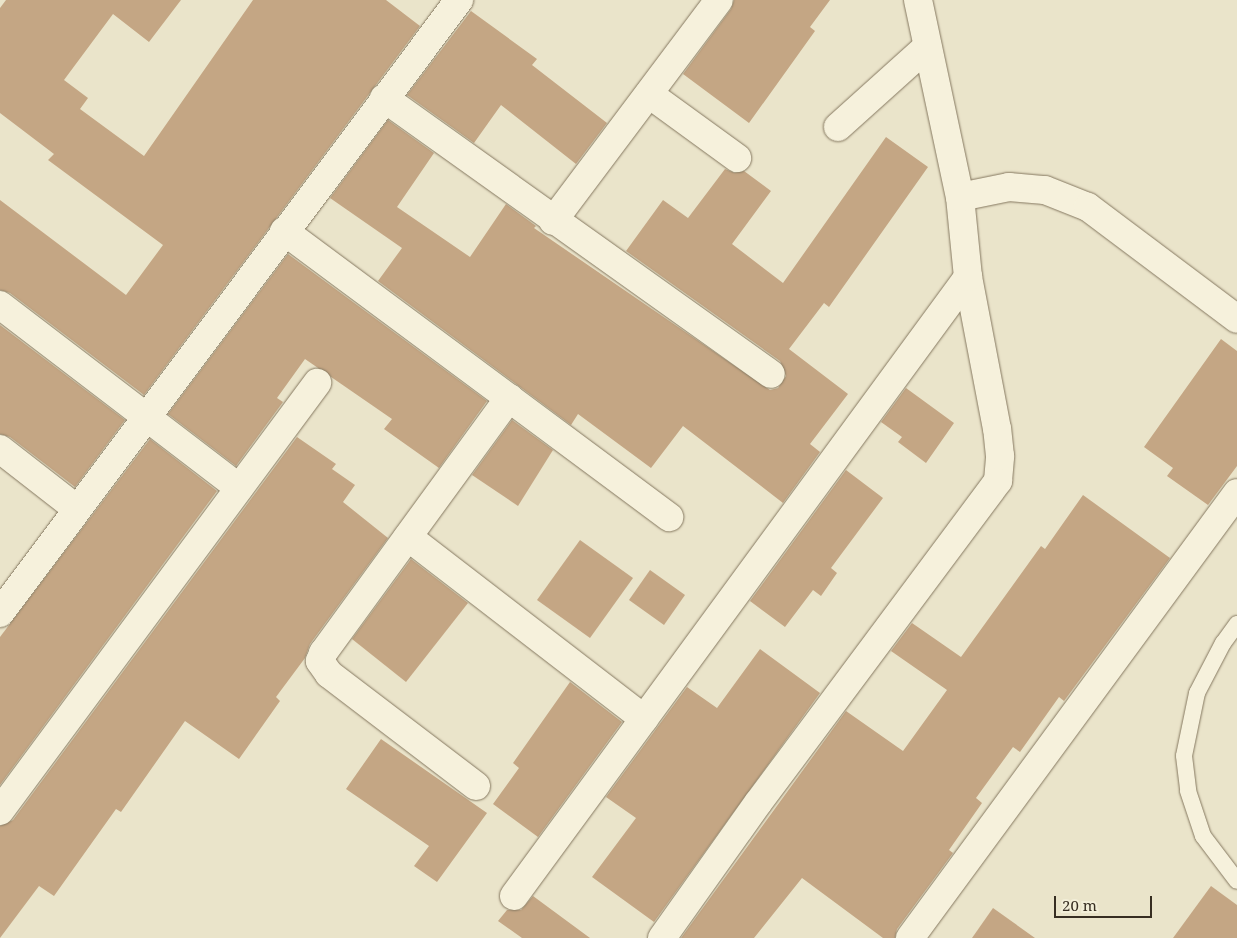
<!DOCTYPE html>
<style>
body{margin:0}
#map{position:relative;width:1237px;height:938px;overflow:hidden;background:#eae4ca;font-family:"Noto Serif",serif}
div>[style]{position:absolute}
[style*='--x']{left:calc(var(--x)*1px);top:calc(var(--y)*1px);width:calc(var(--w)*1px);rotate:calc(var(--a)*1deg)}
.building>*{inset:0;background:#c4a684}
.roads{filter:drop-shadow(0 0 1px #857860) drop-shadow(0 0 1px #857860)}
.lane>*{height:16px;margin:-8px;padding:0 8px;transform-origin:8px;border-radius:8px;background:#f6f1dc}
.street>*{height:28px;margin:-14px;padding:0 14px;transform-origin:14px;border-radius:14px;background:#f6f1dc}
.secondary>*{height:28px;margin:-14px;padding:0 14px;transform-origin:14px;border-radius:14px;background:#f6f1dc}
span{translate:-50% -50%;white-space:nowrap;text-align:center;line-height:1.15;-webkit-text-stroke:4.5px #f2eed8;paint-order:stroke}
.scale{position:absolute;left:1054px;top:896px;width:98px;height:22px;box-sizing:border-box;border:2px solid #372e22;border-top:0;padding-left:6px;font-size:15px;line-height:18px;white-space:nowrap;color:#372e22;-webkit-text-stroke:4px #f2eed8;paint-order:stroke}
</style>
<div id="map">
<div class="building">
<i style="clip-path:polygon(6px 0,181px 0,149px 42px,113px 14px,64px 80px,88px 98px,80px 109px,144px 156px,253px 0,386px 0,420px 26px,144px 395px,10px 293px,0 290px,0 200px,126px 295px,163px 245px,48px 160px,54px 154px,0 113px,0 8px)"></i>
<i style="clip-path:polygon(734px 0,830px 0,810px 27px,815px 31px,749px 123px,683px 74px,731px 9px)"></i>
<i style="clip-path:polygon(471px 11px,537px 59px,532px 65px,607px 123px,576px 164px,501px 105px,474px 143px,407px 95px)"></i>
<i style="clip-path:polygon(388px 120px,434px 153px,397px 207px,470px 257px,506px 204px,536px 226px,534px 228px,770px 390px,778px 388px,786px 376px,780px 361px,626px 251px,663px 200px,688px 218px,725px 169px,735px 173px,744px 171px,771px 191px,732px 244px,783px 283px,886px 137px,928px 167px,829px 307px,824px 303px,789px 349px,848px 394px,810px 444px,820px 452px,783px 503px,683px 426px,651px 468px,578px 414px,571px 425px,378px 281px,402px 248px,330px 198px)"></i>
<i style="clip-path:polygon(288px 254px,487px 401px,439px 468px,384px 429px,392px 419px,305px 359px,277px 398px,283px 402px,236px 466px,168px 414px)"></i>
<i style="clip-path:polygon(0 325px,125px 420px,75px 487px,10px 437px,0 434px)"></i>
<i style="clip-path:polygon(1221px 339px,1237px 351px,1237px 466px,1208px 505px,1167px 476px,1173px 468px,1144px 447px)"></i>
<i style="clip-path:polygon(906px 388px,954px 423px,926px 463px,898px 442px,902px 437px,881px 422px)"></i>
<i style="clip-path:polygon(512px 420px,553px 450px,518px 506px,472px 475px)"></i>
<i style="clip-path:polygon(297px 437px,336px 464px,332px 469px,355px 485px,343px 502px,388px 538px,310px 644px,305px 658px,276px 697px,280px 701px,239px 759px,185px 721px,121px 812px,116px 809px,54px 896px,39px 886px,0 938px,0 826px,13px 820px)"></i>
<i style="clip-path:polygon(150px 439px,217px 491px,0 785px,0 637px)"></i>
<i style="clip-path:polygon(846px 470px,883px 498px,831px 568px,837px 573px,821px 596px,813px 590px,785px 627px,750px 601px)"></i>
<i style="clip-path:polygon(1083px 495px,1170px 558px,1064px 701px,1059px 697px,1020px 752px,1013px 747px,976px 798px,982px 803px,949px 850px,953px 853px,897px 929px,895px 938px,883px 938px,802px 878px,754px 938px,681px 938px,846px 711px,903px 751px,947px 690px,891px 651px,912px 623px,961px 657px,1041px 546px,1045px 549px)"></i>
<i style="clip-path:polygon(580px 540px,633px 578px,590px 638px,537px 600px)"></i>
<i style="clip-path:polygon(411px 559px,468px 603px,406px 682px,352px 639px)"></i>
<i style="clip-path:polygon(650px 570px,685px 595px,664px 625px,629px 600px)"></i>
<i style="clip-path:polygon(760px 649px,820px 693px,654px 922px,592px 877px,636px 818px,606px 797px,687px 687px,717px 708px)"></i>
<i style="clip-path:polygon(570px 682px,622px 722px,538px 837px,493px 804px,519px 768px,513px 763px)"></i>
<i style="clip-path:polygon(381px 739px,487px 813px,437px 882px,414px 866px,429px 846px,346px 789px)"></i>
<i style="clip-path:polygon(1211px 886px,1237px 905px,1237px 938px,1173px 938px)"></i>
<i style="clip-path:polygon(533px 896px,590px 938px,522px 938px,498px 921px,507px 910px,521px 910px)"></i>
<i style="clip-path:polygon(993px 908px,1035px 938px,972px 938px)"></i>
</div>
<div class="roads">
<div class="lane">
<i style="--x:1237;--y:624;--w:24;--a:126"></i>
<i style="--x:1223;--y:643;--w:56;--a:117.5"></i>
<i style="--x:1197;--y:693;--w:64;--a:101.7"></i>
<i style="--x:1184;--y:756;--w:35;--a:83"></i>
<i style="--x:1188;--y:791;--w:47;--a:71.6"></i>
<i style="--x:1203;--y:836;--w:56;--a:52.9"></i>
</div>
<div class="street">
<i style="--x:649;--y:94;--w:109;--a:36"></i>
<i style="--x:384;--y:98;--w:475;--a:35.5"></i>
<i style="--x:838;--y:127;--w:120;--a:-42"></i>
<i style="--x:553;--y:221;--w:276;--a:-53.1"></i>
<i style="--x:284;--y:231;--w:480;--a:36.6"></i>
<i style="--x:0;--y:305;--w:301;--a:37.4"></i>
<i style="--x:0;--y:449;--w:98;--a:37.9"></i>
<i style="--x:408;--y:537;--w:298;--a:37.6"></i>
<i style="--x:0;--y:613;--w:766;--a:-53.17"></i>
<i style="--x:476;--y:786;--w:185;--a:-142.7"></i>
<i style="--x:329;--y:674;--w:16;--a:-125"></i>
<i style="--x:320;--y:661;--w:9;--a:-69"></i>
<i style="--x:323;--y:653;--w:316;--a:-53.9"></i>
<i style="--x:0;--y:811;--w:533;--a:-53.47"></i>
<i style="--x:514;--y:896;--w:768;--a:-53.74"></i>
<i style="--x:662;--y:938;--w:166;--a:-54.6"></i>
<i style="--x:758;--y:803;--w:402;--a:-53.3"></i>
<i style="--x:998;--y:481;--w:25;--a:-85"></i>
<i style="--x:1000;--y:456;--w:27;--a:-96"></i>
<i style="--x:997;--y:429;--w:155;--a:-100.8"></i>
<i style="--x:968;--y:277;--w:80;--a:-95.7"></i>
<i style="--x:910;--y:938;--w:552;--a:-53.69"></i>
</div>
<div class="secondary">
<i style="--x:918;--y:0;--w:201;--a:78"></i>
<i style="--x:960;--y:197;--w:50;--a:-11.5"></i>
<i style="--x:1009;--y:187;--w:36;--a:5"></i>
<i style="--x:1045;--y:190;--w:46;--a:21.6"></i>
<i style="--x:1088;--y:207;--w:186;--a:36.9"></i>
</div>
</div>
<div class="scale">20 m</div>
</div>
